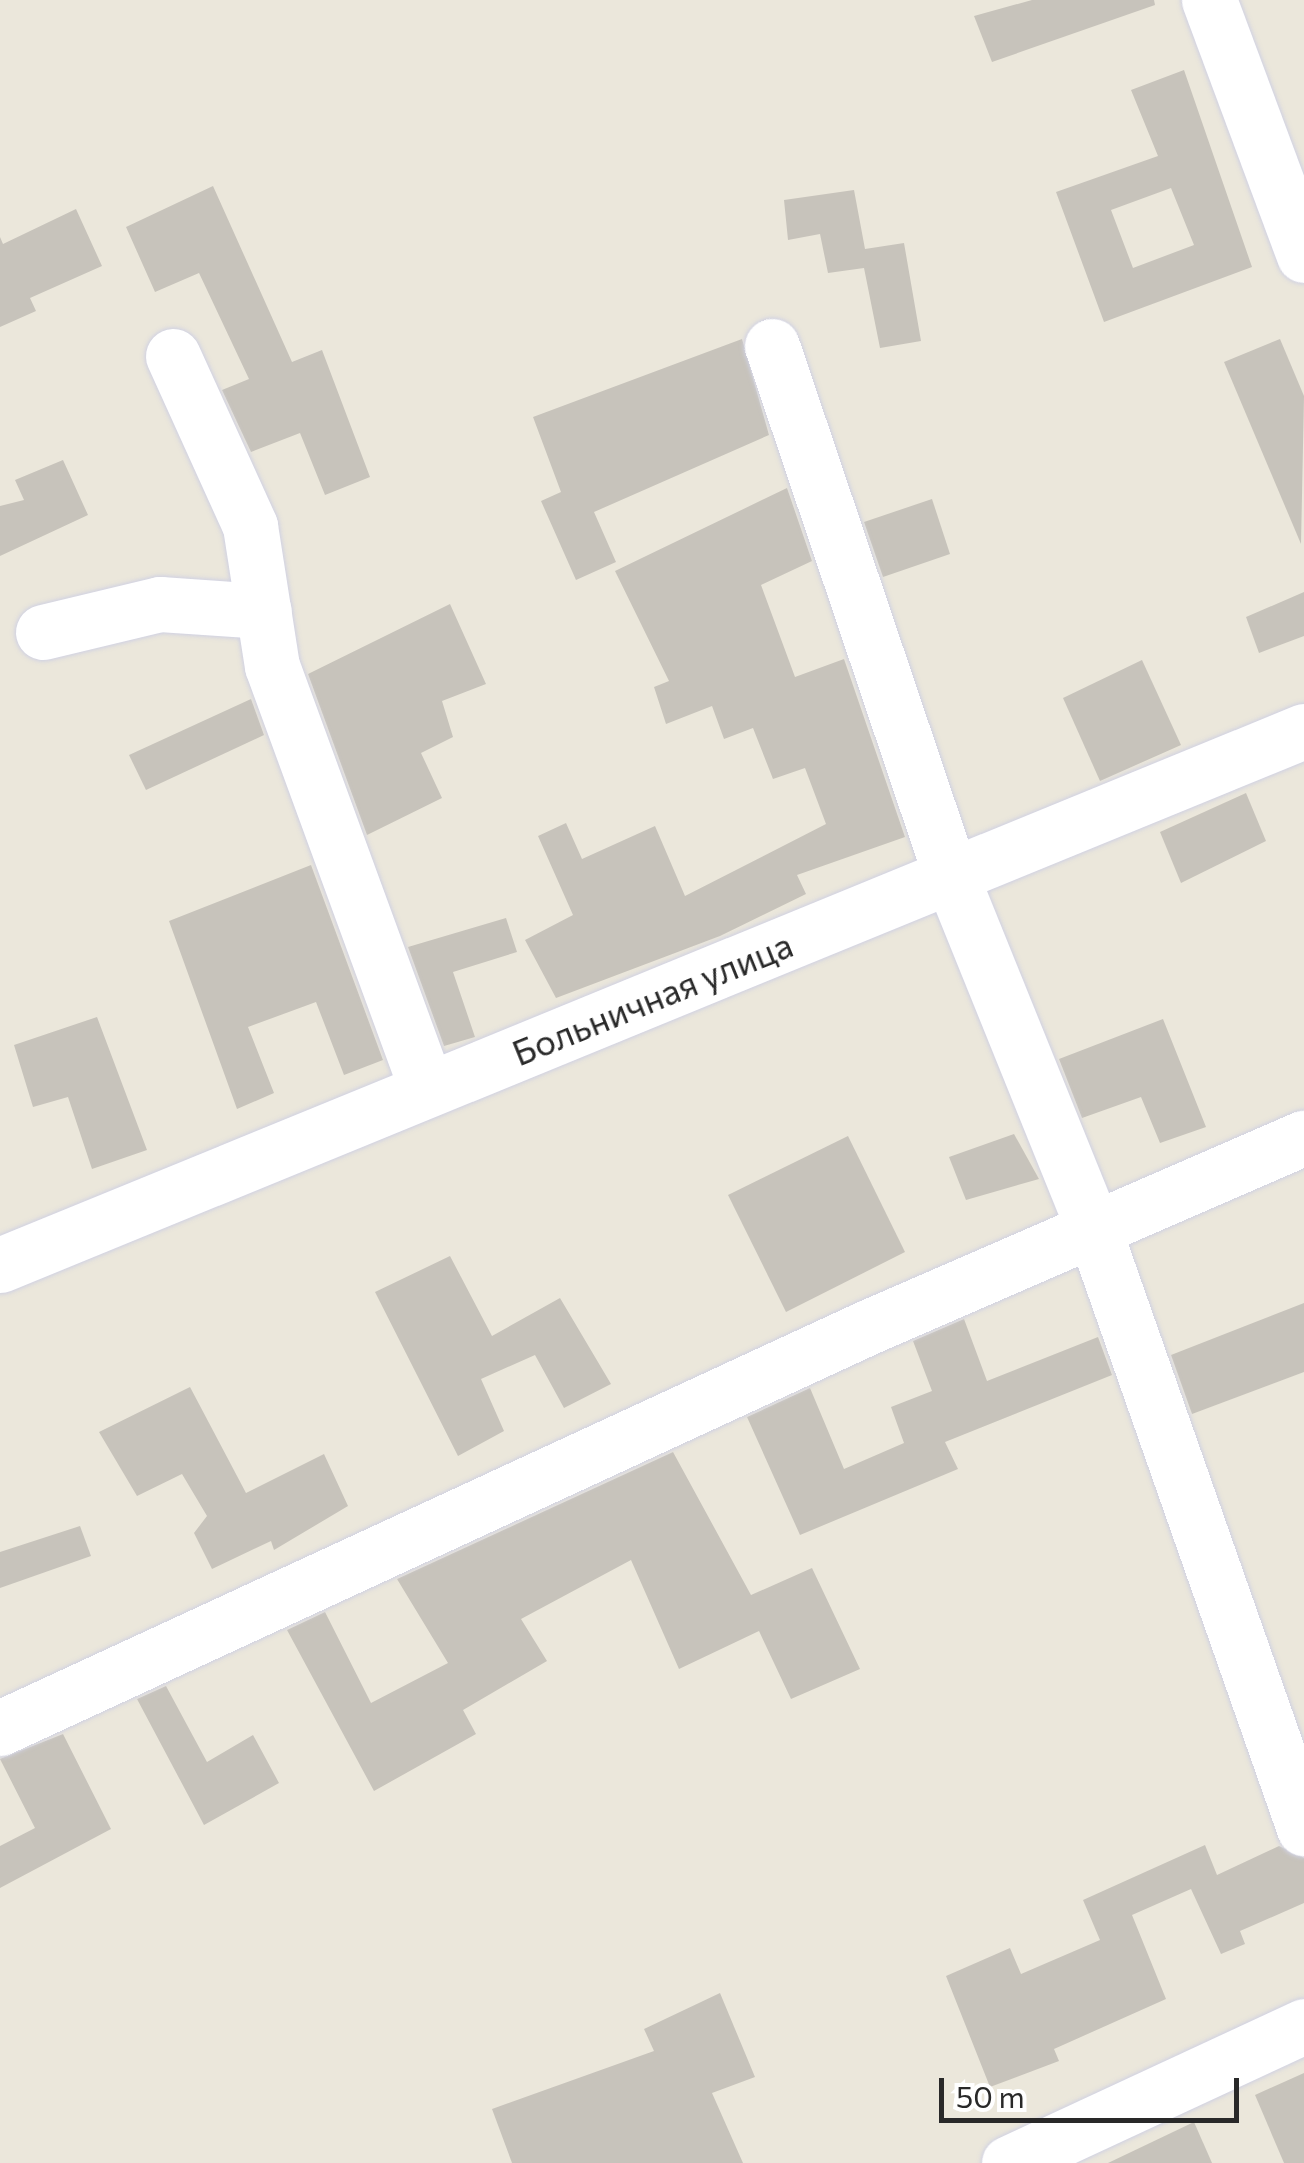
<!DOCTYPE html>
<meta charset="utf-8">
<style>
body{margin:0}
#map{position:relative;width:1304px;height:2163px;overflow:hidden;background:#ebe7db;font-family:Commissioner,sans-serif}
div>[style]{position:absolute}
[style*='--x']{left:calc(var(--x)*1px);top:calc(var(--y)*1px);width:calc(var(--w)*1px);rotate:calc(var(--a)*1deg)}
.building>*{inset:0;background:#c7c3bb}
.roads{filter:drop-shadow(0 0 2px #d0d1e2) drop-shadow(0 0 2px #d0d1e2)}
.minor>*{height:55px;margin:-27.5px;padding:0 27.5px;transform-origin:27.5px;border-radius:27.5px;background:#fff}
span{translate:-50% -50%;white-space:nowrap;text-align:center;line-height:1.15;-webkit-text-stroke:9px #fff;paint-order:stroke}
.street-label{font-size:35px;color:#292929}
.scale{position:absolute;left:939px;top:2078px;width:300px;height:45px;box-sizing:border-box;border:5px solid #292929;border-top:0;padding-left:12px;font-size:30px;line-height:35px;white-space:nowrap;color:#292929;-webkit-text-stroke:8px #fff;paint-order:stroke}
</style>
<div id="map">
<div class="building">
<i style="clip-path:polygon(1032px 0,1154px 0,1155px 5px,992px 62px,974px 16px)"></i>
<i style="clip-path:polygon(evenodd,1184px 70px,1252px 267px,1104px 322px,1056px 192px,1158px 156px,1131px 90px,1184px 70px,1171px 188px,1194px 245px,1133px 268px,1111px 210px,1171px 188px)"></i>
<i style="clip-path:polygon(213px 186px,292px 362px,322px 350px,370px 477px,325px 495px,300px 433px,251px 452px,222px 390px,249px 379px,199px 273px,155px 292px,126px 227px)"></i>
<i style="clip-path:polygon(854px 190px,865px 249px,904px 243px,921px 341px,880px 348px,864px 268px,828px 273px,820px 234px,788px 240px,784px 200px)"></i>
<i style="clip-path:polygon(76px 209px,102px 266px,30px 298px,36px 311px,0 327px,0 237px,3px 244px)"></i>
<i style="clip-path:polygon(742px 339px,769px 435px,594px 512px,616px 562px,576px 580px,541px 501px,561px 492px,533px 417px)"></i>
<i style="clip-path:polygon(1280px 339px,1304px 396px,1301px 544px,1224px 362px)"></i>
<i style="clip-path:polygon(63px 460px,88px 515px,0 556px,0 506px,24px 500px,15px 480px)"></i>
<i style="clip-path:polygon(787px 488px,812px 561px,761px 585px,795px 677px,844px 659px,905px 837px,797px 875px,806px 894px,720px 936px,556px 998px,525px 940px,573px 915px,538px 836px,566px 823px,582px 859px,655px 826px,685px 896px,826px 824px,805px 768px,773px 779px,753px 728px,724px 739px,712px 706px,666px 724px,654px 687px,669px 681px,615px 571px)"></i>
<i style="clip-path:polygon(932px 499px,950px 554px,883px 577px,864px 522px)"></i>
<i style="clip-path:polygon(1304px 592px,1304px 636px,1259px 653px,1246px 617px)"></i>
<i style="clip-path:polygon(450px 604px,486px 684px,442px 701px,453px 737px,421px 753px,442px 798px,367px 835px,308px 674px)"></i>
<i style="clip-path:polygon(1142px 660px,1181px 745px,1100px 781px,1063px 698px)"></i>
<i style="clip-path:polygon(251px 699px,264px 735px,146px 790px,129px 755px)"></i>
<i style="clip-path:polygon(1246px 793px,1266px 841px,1181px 883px,1160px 832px)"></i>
<i style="clip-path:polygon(311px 865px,383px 1060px,344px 1075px,316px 1002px,248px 1027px,274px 1093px,237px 1109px,169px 921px)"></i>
<i style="clip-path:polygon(506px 918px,517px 952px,453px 972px,475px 1037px,444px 1046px,408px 947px)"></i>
<i style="clip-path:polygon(97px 1017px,147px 1150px,92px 1169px,68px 1097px,33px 1107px,14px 1045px)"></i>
<i style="clip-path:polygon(1163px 1019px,1206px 1127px,1160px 1143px,1141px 1097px,1082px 1118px,1059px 1059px)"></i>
<i style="clip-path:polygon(1014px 1134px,1039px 1179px,966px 1200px,949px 1157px)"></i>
<i style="clip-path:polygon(848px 1136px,905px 1252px,786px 1312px,728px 1195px)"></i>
<i style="clip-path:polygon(450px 1256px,492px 1336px,560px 1298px,611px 1384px,564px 1408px,535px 1355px,481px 1379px,504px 1431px,458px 1456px,375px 1292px)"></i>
<i style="clip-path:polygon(1304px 1303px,1304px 1372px,1192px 1414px,1171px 1355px)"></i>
<i style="clip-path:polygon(964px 1319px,987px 1381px,1098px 1337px,1112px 1375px,945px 1442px,958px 1469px,800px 1535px,747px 1417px,810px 1388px,844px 1469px,904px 1443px,891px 1407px,932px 1391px,913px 1341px)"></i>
<i style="clip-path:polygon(190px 1387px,246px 1493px,324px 1454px,348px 1506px,274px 1550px,271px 1541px,212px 1569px,194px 1533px,207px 1516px,182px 1474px,137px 1496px,99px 1432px)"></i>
<i style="clip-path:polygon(673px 1452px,751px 1595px,812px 1568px,860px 1669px,791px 1699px,759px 1631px,679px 1669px,631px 1560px,521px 1619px,547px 1661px,463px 1710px,476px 1734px,374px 1791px,287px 1630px,325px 1612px,371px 1703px,448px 1663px,397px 1579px)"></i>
<i style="clip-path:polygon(80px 1526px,91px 1556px,0 1588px,0 1552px)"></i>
<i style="clip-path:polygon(166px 1686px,207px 1762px,253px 1735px,279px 1783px,204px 1825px,137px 1699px)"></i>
<i style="clip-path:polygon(63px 1734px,111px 1829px,0 1888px,0 1846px,35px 1828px,0 1759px)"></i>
<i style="clip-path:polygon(1205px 1845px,1217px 1875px,1279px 1846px,1304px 1858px,1304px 1903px,1240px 1931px,1245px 1944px,1221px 1954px,1191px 1889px,1132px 1915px,1166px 1999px,1054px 2049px,1059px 2061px,990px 2087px,946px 1976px,1010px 1948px,1021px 1974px,1100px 1940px,1083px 1900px)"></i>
<i style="clip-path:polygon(720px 1993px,755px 2077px,712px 2093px,743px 2163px,512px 2163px,492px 2109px,654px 2051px,644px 2029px)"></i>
<i style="clip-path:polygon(1304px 2073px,1304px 2163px,1284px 2163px,1255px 2095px)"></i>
<i style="clip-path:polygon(1194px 2122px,1212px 2163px,1108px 2163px)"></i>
</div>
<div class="roads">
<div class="minor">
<i style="--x:1209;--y:0;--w:272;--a:69.6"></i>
<i style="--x:772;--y:346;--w:559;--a:71.34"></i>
<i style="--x:951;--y:876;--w:385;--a:68"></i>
<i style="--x:1095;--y:1233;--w:631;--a:70.65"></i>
<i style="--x:173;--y:356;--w:187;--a:65.6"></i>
<i style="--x:250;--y:526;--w:142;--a:81.1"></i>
<i style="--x:272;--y:666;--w:451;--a:69.9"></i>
<i style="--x:43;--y:632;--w:120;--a:-13.5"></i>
<i style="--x:160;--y:604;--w:104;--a:3.9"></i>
<i style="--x:0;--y:1265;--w:1409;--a:-22.27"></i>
<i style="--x:0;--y:1728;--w:954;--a:-24.79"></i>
<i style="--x:866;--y:1328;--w:477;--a:-23.5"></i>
<i style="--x:1009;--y:2163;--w:325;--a:-24.9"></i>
</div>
</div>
<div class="street-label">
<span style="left:652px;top:998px;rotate:-22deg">Больничная улица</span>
</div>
<div class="scale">50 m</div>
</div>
